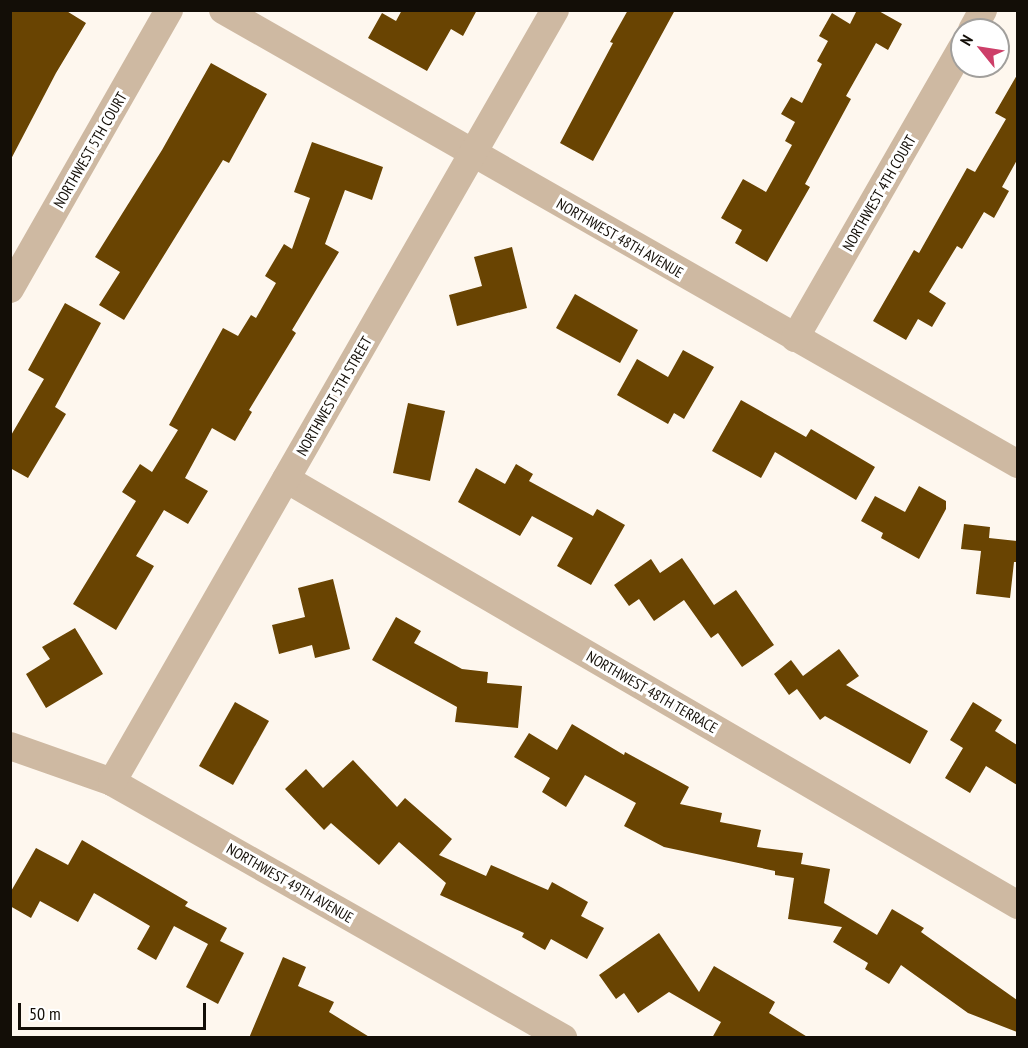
<!DOCTYPE html>
<style>
body{margin:0}
#map{position:relative;width:1028px;height:1048px;overflow:hidden;background:#fef7ee;font-family:"PT Sans Narrow",sans-serif}
div>[style]{position:absolute}
[style*='--x']{left:calc(var(--x)*1px);top:calc(var(--y)*1px);width:calc(var(--w)*1px);rotate:calc(var(--a)*1deg)}
.building>*{inset:0;background:#694402}
.minor>*{height:28px;margin:-14px;padding:0 14px;transform-origin:14px;border-radius:14px;background:#ceb9a2}
span{translate:-50% -50%;white-space:nowrap;text-align:center;line-height:1.15;-webkit-text-stroke:6px #fff;paint-order:stroke}
.street-label{font-size:15px;color:#130e07}
.frame{position:absolute;inset:0;border:12px solid #130e07;pointer-events:none}
.north{position:absolute;left:950px;top:18px;width:60px;height:60px;box-sizing:border-box;background:#fff;border:2px solid #a19f9c;border-radius:50%;rotate:300deg;font-size:16px;font-weight:700;line-height:24px;text-align:center;color:#130e07}
.north::after{content:'';display:block;margin:auto;width:21px;height:27px;background:#cd3f69;clip-path:polygon(50% 0,100% 100%,50% 72%,0 100%)}
.scale{position:absolute;left:18px;top:1003px;width:188px;height:27px;box-sizing:border-box;border:3px solid #130e07;border-top:0;padding-left:8px;font-size:18px;line-height:21px;white-space:nowrap;color:#130e07;-webkit-text-stroke:4px #fff;paint-order:stroke}
</style>
<div id="map">
<div class="building">
<i style="clip-path:polygon(10px 10px,65px 10px,86px 23px,56px 73px,10px 161px)"></i>
<i style="clip-path:polygon(402px 10px,477px 10px,463px 36px,451px 29px,427px 71px,368px 38px,382px 13px,396px 21px)"></i>
<i style="clip-path:polygon(628px 10px,675px 10px,593px 161px,560px 143px,613px 43px,610px 42px)"></i>
<i style="clip-path:polygon(857px 10px,877px 10px,902px 24px,888px 50px,876px 43px,846px 96px,851px 99px,805px 184px,810px 187px,767px 262px,735px 243px,742px 230px,721px 218px,743px 179px,766px 192px,792px 145px,785px 141px,795px 122px,781px 114px,791px 97px,802px 103px,822px 64px,817px 61px,828px 41px,819px 36px,832px 13px,850px 24px)"></i>
<i style="clip-path:polygon(211px 63px,267px 94px,229px 163px,223px 160px,124px 320px,99px 305px,120px 272px,95px 257px,162px 150px)"></i>
<i style="clip-path:polygon(1017px 75px,1017px 160px,1002px 187px,1009px 191px,994px 218px,984px 212px,962px 249px,957px 246px,929px 292px,946px 303px,932px 327px,918px 319px,906px 340px,873px 321px,914px 250px,919px 253px,967px 168px,975px 172px,1006px 119px,995px 113px)"></i>
<i style="clip-path:polygon(312px 142px,383px 167px,372px 200px,345px 190px,325px 244px,339px 252px,292px 330px,296px 333px,249px 410px,252px 412px,235px 441px,212px 428px,185px 478px,208px 491px,188px 524px,164px 510px,136px 556px,154px 566px,116px 630px,73px 604px,136px 501px,122px 492px,140px 464px,152px 472px,178px 430px,169px 425px,223px 328px,238px 336px,251px 315px,256px 318px,276px 283px,265px 276px,284px 244px,292px 249px,310px 198px,294px 192px)"></i>
<i style="clip-path:polygon(512px 247px,527px 308px,457px 326px,449px 295px,482px 286px,474px 257px)"></i>
<i style="clip-path:polygon(575px 294px,638px 330px,620px 363px,556px 328px)"></i>
<i style="clip-path:polygon(65px 303px,101px 323px,55px 407px,66px 414px,28px 478px,10px 468px,10px 437px,44px 379px,28px 370px)"></i>
<i style="clip-path:polygon(683px 350px,714px 367px,684px 419px,674px 413px,668px 424px,617px 395px,637px 359px,668px 377px)"></i>
<i style="clip-path:polygon(741px 400px,806px 437px,811px 429px,875px 467px,856px 500px,775px 452px,761px 478px,712px 451px)"></i>
<i style="clip-path:polygon(408px 403px,445px 411px,430px 481px,393px 473px)"></i>
<i style="clip-path:polygon(516px 464px,533px 474px,529px 481px,593px 516px,597px 509px,625px 525px,591px 585px,557px 566px,573px 538px,532px 516px,520px 536px,458px 502px,476px 468px,505px 484px)"></i>
<i style="clip-path:polygon(919px 486px,946px 501px,946px 509px,919px 559px,881px 538px,883px 533px,861px 521px,875px 496px,905px 512px)"></i>
<i style="clip-path:polygon(964px 524px,990px 527px,989px 538px,1017px 541px,1017px 562px,1014px 562px,1010px 598px,976px 594px,981px 551px,961px 549px)"></i>
<i style="clip-path:polygon(682px 558px,714px 605px,736px 590px,774px 645px,742px 667px,718px 633px,711px 638px,684px 600px,654px 621px,639px 599px,629px 606px,614px 585px,651px 559px,660px 573px)"></i>
<i style="clip-path:polygon(333px 579px,350px 649px,315px 658px,312px 645px,279px 654px,272px 625px,305px 617px,298px 588px)"></i>
<i style="clip-path:polygon(396px 617px,421px 631px,414px 643px,462px 669px,488px 672px,487px 683px,522px 686px,518px 728px,455px 722px,457px 707px,372px 660px)"></i>
<i style="clip-path:polygon(75px 628px,103px 674px,46px 708px,26px 674px,50px 659px,42px 647px)"></i>
<i style="clip-path:polygon(839px 649px,859px 676px,846px 685px,928px 731px,910px 764px,825px 716px,820px 720px,797px 689px,789px 695px,774px 674px,791px 660px,803px 676px)"></i>
<i style="clip-path:polygon(235px 702px,269px 721px,233px 785px,199px 766px)"></i>
<i style="clip-path:polygon(973px 702px,1002px 720px,995px 731px,1017px 745px,1017px 785px,986px 766px,970px 793px,945px 778px,963px 748px,950px 740px)"></i>
<i style="clip-path:polygon(572px 724px,624px 755px,625px 752px,689px 787px,680px 804px,722px 813px,720px 822px,761px 830px,757px 847px,803px 853px,801px 864px,830px 869px,824px 903px,877px 935px,892px 909px,924px 928px,921px 932px,1017px 1000px,1017px 1032px,968px 1013px,901px 965px,889px 984px,865px 969px,868px 963px,833px 942px,842px 927px,788px 919px,794px 878px,775px 875px,775px 871px,664px 847px,624px 826px,636px 803px,585px 775px,566px 807px,542px 792px,550px 778px,514px 757px,529px 733px,557px 750px)"></i>
<i style="clip-path:polygon(353px 760px,397px 807px,405px 798px,452px 839px,439px 855px,486px 876px,491px 865px,548px 890px,552px 882px,588px 902px,581px 916px,604px 928px,587px 959px,551px 939px,545px 950px,522px 937px,524px 933px,440px 895px,446px 883px,399px 842px,379px 865px,331px 823px,324px 830px,285px 789px,306px 769px,323px 788px)"></i>
<i style="clip-path:polygon(82px 840px,188px 902px,185px 906px,227px 928px,220px 941px,244px 953px,218px 1004px,186px 987px,208px 944px,174px 926px,156px 960px,137px 949px,150px 926px,94px 893px,78px 922px,40px 901px,31px 918px,10px 906px,10px 893px,36px 848px,68px 865px)"></i>
<i style="clip-path:polygon(659px 933px,699px 992px,714px 966px,775px 1002px,769px 1013px,809px 1038px,712px 1038px,721px 1022px,669px 992px,638px 1013px,624px 993px,616px 999px,599px 975px)"></i>
<i style="clip-path:polygon(283px 957px,306px 967px,298px 986px,334px 1002px,329px 1012px,371px 1038px,249px 1038px)"></i>
</div>
<div class="minor">
<i style="--x:223;--y:10;--w:916;--a:29.73"></i>
<i style="--x:972;--y:30;--w:23;--a:-61"></i>
<i style="--x:10;--y:289;--w:321;--a:-60.3"></i>
<i style="--x:795;--y:338;--w:336;--a:-60.1"></i>
<i style="--x:286;--y:479;--w:847;--a:30.2"></i>
<i style="--x:10;--y:746;--w:108;--a:19.4"></i>
<i style="--x:112;--y:782;--w:519;--a:29.58"></i>
<i style="--x:112;--y:782;--w:890;--a:-60.15"></i>
</div>
<div class="street-label">
<span style="left:90px;top:150px;rotate:-60deg">NORTHWEST 5TH COURT</span>
<span style="left:879px;top:193px;rotate:-60deg">NORTHWEST 4TH COURT</span>
<span style="left:620px;top:238px;rotate:30deg">NORTHWEST 48TH AVENUE</span>
<span style="left:334px;top:396px;rotate:-60deg">NORTHWEST 5TH STREET</span>
<span style="left:652px;top:692px;rotate:30deg">NORTHWEST 48TH TERRACE</span>
<span style="left:290px;top:883px;rotate:30deg">NORTHWEST 49TH AVENUE</span>
</div>
<div class="frame"></div>
<div class="north">N</div>
<div class="scale">50 m</div>
</div>
